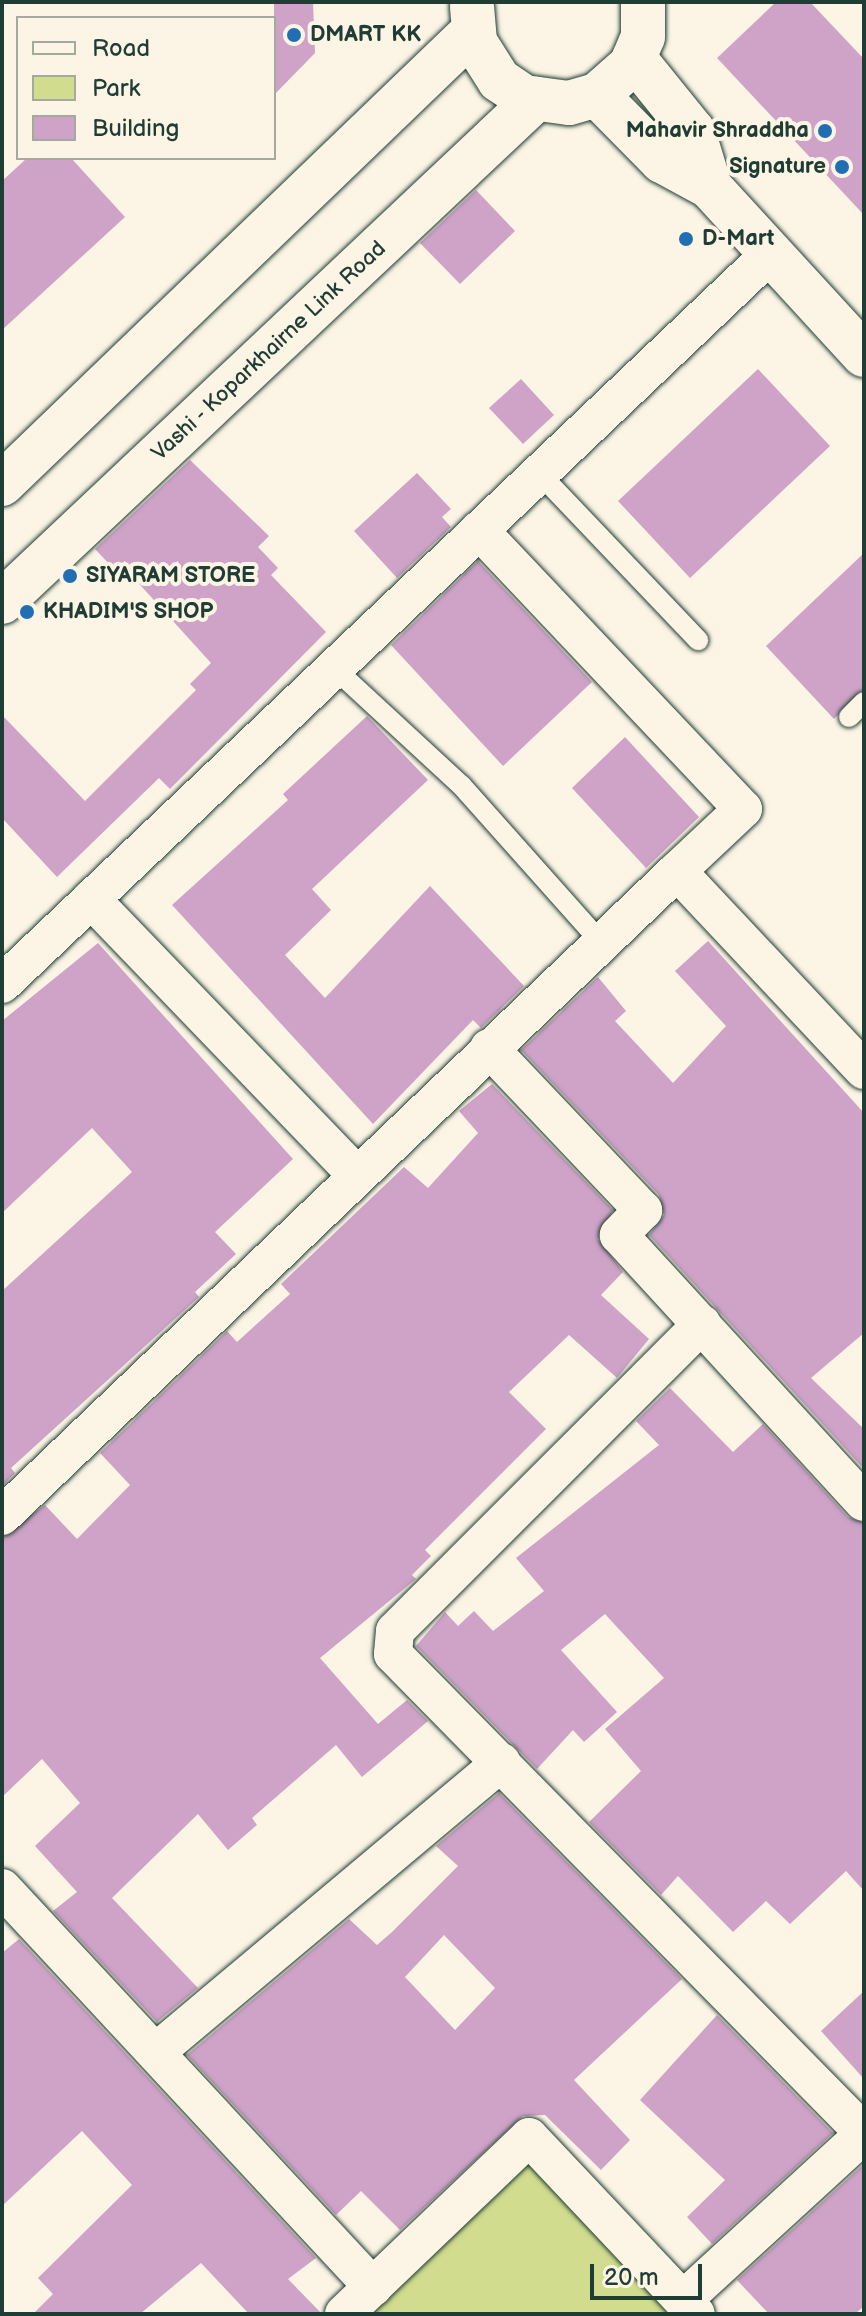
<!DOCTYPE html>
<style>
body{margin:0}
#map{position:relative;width:866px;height:2316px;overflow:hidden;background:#fcf5e5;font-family:"Balsamiq Sans",sans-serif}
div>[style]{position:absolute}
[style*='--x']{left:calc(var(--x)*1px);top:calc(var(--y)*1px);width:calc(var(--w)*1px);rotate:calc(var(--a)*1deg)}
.green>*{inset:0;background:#d1dc8f}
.building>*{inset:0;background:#cea3c7}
.roads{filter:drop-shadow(0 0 2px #1f3d34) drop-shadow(0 0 2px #1f3d34)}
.lane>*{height:20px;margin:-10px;padding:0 10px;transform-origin:10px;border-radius:10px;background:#fcf5e5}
.street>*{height:38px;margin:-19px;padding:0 19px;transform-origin:19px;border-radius:19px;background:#fcf5e5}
.secondary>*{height:44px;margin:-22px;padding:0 22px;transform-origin:22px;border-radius:22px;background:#fcf5e5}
.dots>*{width:22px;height:22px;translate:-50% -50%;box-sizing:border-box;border:4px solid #fcf5e5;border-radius:50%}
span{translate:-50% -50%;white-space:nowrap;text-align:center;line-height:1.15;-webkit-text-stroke:8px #fcf5e5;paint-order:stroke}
.poi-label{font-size:22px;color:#1f3d34;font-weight:700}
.left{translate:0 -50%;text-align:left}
.right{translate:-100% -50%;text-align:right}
.street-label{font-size:22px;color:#1f3d34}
.frame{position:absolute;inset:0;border:4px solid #1f3d34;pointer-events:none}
.legend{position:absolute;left:16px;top:16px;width:260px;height:144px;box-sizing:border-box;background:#fcf5e5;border:2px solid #a4ab9e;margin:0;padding:10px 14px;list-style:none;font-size:24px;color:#1f3d34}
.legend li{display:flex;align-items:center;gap:16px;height:40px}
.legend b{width:40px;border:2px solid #a4ab9e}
.scale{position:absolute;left:590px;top:2264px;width:112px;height:36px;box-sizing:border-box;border:4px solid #1f3d34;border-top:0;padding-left:10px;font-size:24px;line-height:28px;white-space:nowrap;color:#1f3d34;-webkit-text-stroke:6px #fcf5e5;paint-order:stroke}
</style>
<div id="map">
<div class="green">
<i style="clip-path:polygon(535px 2155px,680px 2314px,368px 2314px)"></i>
</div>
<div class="building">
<i style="clip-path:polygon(274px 2px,313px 2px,315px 53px,274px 95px)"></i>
<i style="clip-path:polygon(776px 2px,810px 2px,864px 59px,864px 215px,717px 58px)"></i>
<i style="clip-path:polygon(27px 158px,71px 158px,125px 217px,2px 330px,2px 181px)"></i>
<i style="clip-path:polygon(476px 190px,515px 231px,460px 284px,420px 243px)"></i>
<i style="clip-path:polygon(758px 369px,830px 446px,690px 578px,618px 501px)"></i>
<i style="clip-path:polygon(521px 379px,554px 415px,523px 444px,489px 408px)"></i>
<i style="clip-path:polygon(190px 460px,269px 536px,258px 547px,278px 568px,271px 575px,326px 632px,170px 789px,159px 778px,57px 877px,2px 818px,2px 715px,85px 801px,196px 690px,190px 684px,211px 663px,133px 577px,127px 583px,95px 549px)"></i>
<i style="clip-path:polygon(417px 473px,451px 509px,442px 517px,451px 527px,397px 578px,354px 531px)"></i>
<i style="clip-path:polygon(864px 553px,864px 689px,834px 719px,766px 646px)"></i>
<i style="clip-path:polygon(478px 561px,592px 682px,503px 766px,391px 645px)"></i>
<i style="clip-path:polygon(367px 716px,428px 780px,312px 889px,331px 910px,285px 955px,325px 998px,430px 886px,524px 986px,481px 1028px,473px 1020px,373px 1124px,172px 905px,288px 800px,283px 794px)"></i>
<i style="clip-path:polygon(625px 737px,699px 817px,646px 868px,572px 788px)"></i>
<i style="clip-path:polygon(708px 941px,864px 1113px,864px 1333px,811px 1378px,864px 1429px,864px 1469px,649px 1235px,664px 1215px,659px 1195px,521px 1050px,598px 977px,626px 1011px,615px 1021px,673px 1083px,726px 1026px,675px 971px)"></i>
<i style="clip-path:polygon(98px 943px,293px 1159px,215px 1232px,236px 1254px,195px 1292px,199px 1297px,11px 1468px,15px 1473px,2px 1486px,2px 1291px,132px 1172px,92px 1128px,2px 1213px,2px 1021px)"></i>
<i style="clip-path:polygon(492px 1084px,613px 1210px,598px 1239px,623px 1272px,601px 1295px,649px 1339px,617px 1378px,569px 1335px,509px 1392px,546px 1429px,425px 1550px,431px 1556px,412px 1575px,416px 1579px,320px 1658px,378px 1724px,407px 1700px,428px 1721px,362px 1777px,336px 1745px,252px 1818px,257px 1825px,228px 1850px,198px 1814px,112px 1898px,198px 1988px,157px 2022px,53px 1911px,77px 1892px,35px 1846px,80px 1803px,42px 1759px,2px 1797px,2px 1537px,45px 1505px,77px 1539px,130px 1485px,100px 1453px,227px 1331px,237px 1342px,290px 1294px,281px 1284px,404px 1167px,428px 1188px,478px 1133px,459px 1111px)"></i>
<i style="clip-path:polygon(670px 1388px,733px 1452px,763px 1424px,848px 1517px,864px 1523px,864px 1891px,846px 1871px,790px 1924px,766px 1901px,733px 1932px,678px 1876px,661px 1895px,589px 1822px,641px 1771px,605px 1729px,664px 1678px,605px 1614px,561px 1650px,617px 1712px,584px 1742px,573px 1730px,537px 1769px,416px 1646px,445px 1612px,458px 1626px,474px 1611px,493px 1631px,544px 1591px,516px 1558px,659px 1445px,636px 1421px)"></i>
<i style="clip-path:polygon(evenodd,499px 1793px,682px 1979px,574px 2080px,630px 2140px,601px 2170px,545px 2115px,523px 2116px,400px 2230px,361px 2191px,336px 2215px,187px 2055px,349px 1919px,377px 1945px,392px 1932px,458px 1866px,436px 1846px,499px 1793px,444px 1935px,495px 1988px,455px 2030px,405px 1977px,444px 1935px)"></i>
<i style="clip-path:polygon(19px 1939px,316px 2258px,288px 2279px,322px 2314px,249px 2314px,201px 2263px,140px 2314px,33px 2314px,53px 2294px,38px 2278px,132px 2185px,82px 2131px,2px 2206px,2px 1953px)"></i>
<i style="clip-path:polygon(864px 1991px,864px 2079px,821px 2031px)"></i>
<i style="clip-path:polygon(717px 2015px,833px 2133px,712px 2244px,687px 2217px,725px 2180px,640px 2100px)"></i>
<i style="clip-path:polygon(864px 2164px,864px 2306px,855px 2314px,769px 2314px,737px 2280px)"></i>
</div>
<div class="roads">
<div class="lane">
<i style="--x:539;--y:473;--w:231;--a:46.4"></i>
<i style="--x:334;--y:668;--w:173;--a:42.7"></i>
<i style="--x:461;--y:785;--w:212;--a:48.3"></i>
<i style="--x:849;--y:717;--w:21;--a:-45"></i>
</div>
<div class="street">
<i style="--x:479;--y:530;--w:384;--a:46.6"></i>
<i style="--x:743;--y:809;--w:91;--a:136.8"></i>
<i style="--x:91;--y:899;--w:382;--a:46.1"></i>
<i style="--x:2;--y:984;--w:1058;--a:-43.54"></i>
<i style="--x:489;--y:1048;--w:224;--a:46.5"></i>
<i style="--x:643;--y:1210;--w:35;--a:134"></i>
<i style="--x:619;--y:1235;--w:362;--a:47.5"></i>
<i style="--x:702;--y:1324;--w:434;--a:135"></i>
<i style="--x:395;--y:1631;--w:23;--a:95"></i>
<i style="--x:393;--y:1654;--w:672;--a:45.48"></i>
<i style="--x:2;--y:1516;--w:934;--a:-43.7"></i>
<i style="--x:677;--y:871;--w:273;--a:46.8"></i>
<i style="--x:2;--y:1888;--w:545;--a:47.08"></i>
<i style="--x:156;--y:2052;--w:451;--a:-40"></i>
<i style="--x:683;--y:2300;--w:246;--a:-42.5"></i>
<i style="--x:344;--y:2314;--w:256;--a:-43.7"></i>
<i style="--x:529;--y:2137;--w:243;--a:46.7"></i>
</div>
<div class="secondary">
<i style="--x:472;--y:7;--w:35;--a:85"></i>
<i style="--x:475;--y:42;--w:45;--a:57.7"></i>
<i style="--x:499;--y:80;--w:30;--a:34"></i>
<i style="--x:524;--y:97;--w:45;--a:7.6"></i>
<i style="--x:569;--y:103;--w:29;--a:-16"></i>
<i style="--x:597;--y:95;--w:45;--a:-41.4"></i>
<i style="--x:631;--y:65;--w:30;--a:-67"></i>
<i style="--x:643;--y:37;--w:35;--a:-90"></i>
<i style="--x:634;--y:58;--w:94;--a:51.1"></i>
<i style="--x:693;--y:131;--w:59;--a:73.1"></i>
<i style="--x:597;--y:95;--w:93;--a:45.4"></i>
<i style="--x:662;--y:161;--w:55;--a:28.4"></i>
<i style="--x:710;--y:187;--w:228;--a:47.5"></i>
<i style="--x:2;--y:484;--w:651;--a:-43.88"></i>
<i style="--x:2;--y:602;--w:734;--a:-43.29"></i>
</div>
</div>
<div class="dots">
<i style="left:294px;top:35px;background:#1f6fb2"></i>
<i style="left:825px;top:131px;background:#1f6fb2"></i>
<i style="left:842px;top:167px;background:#1f6fb2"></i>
<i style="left:686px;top:239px;background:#1f6fb2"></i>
<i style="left:70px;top:576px;background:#1f6fb2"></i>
<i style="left:27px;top:612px;background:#1f6fb2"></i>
</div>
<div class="poi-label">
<span class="left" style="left:310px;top:35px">DMART KK</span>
<span class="right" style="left:809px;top:131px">Mahavir Shraddha</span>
<span class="right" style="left:826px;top:167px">Signature</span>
<span class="left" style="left:702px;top:239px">D-Mart</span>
<span class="left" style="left:86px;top:576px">SIYARAM STORE</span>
<span class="left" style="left:43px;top:612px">KHADIM'S SHOP</span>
</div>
<div class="street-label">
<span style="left:269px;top:351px;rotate:-43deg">Vashi - Koparkhairne Link Road</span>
</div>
<div class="frame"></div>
<ul class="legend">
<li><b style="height:10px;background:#fcf5e5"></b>Road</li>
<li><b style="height:22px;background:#d1dc8f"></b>Park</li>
<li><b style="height:22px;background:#cea3c7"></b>Building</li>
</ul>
<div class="scale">20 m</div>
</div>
